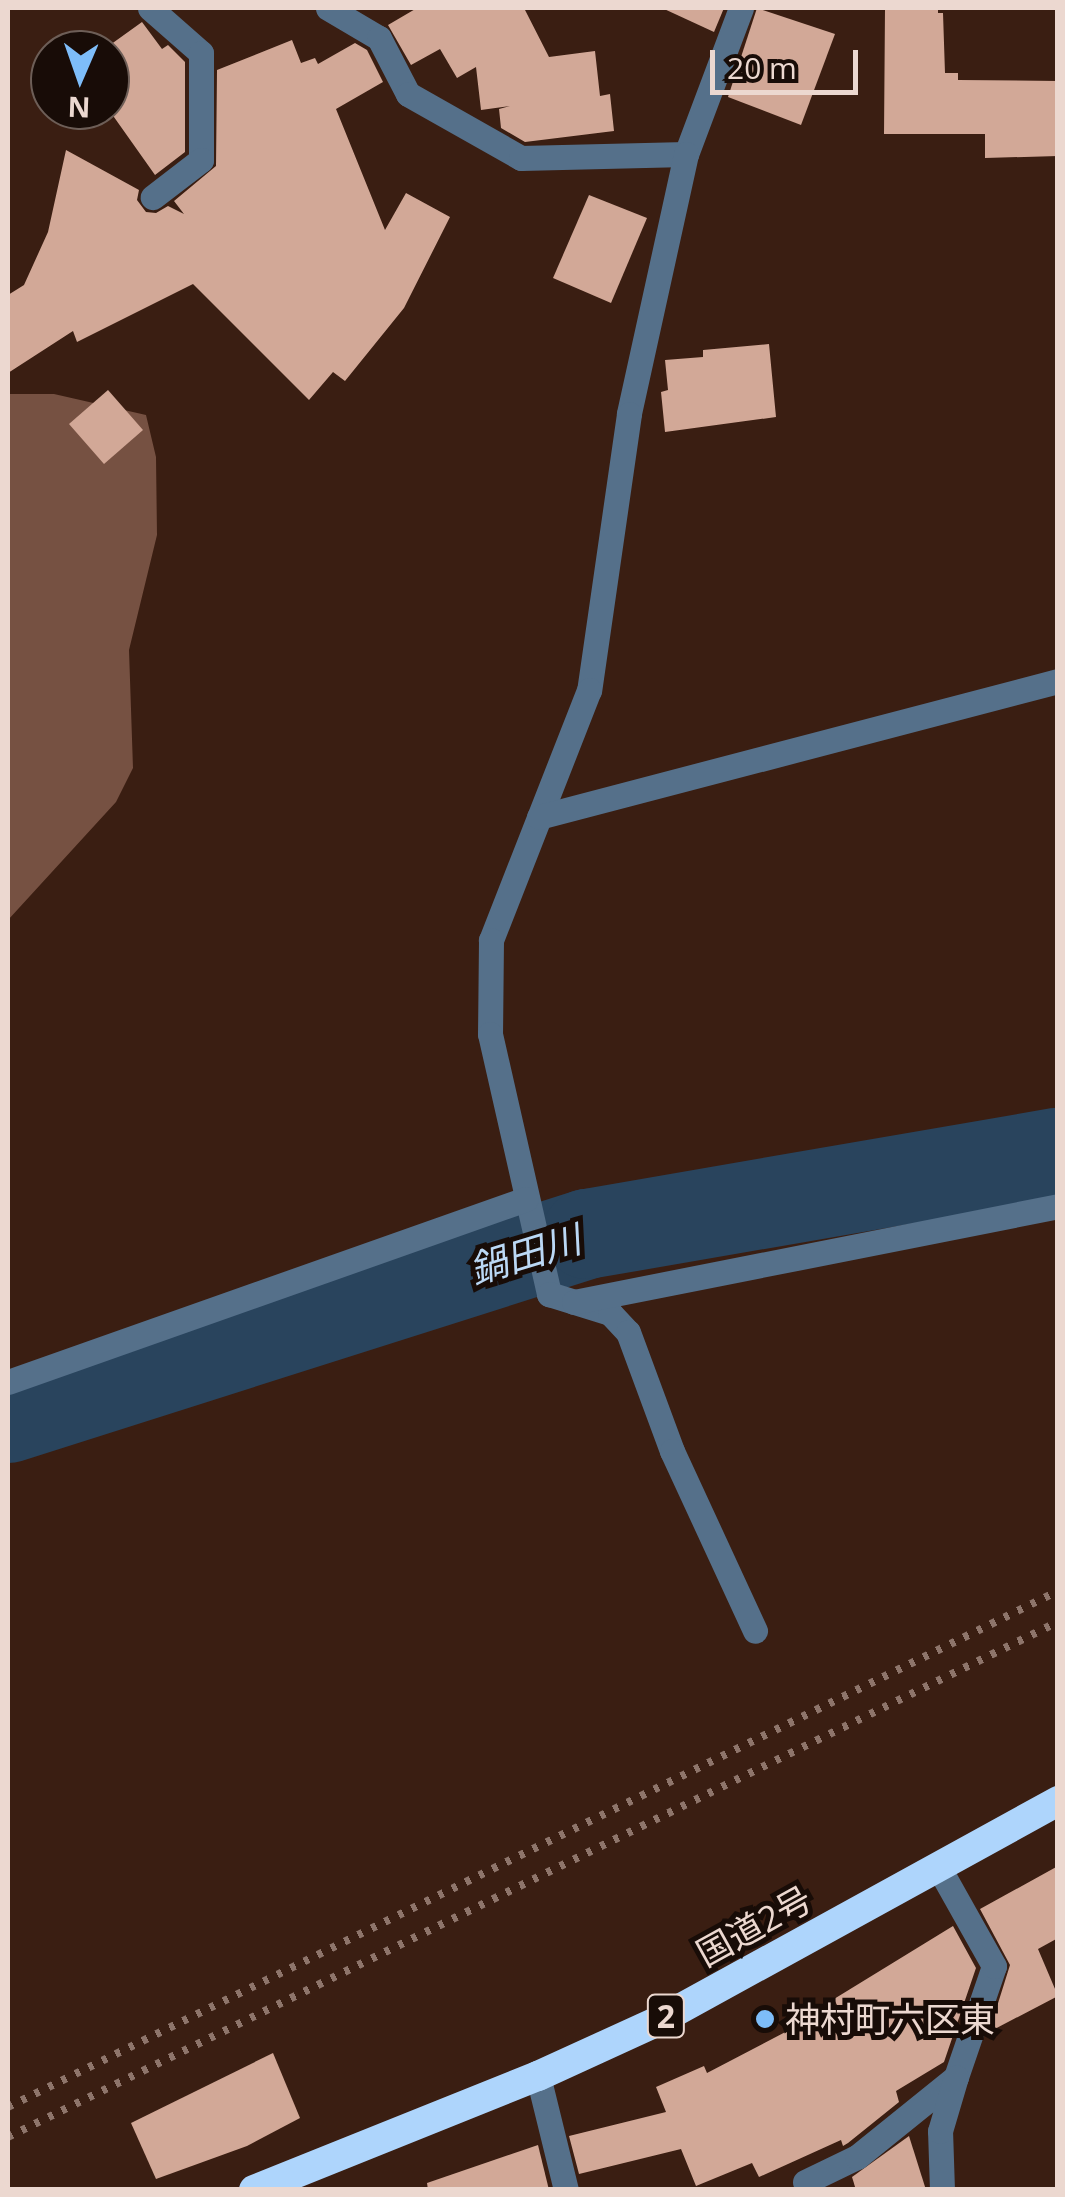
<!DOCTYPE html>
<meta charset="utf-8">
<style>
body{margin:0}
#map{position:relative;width:1065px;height:2197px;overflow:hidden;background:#3a1e12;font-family:"Open Sans","Noto Sans JP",sans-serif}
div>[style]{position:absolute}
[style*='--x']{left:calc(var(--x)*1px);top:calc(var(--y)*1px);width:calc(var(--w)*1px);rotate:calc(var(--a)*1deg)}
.forest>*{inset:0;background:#765142}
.river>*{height:90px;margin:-45px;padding:0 45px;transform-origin:45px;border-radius:45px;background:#29445d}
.building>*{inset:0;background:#d2a897}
.minor>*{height:25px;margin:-12.5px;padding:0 12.5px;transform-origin:12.5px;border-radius:12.5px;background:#55708a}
.highway>*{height:30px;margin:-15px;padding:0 15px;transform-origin:15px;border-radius:15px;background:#aed5fc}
.rail>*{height:8px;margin-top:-4px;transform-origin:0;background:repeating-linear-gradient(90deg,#8e756b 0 5px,transparent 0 15px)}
.dots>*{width:28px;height:28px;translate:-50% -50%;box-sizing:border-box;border:5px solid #180c07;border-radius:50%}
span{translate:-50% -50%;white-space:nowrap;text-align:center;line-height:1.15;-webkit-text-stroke:10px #180c07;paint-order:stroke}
.shield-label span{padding:2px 8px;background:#180c07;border:2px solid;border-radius:8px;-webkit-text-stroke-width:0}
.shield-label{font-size:32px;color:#ecd8d0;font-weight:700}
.street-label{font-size:35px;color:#ecd8d0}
.poi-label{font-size:35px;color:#ecd8d0}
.left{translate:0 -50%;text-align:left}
.water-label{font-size:38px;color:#bbd8f5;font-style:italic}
.frame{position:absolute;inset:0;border:10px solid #ecd8d0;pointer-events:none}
.north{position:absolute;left:30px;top:30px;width:100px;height:100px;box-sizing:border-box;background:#180c07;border:2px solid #6d5e57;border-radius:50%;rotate:182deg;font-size:28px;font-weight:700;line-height:40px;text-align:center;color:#ecd8d0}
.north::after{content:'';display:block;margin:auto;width:35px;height:45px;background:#7ebdf9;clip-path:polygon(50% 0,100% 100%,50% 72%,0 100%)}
.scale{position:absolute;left:710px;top:50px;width:148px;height:45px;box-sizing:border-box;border:5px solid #ecd8d0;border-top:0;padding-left:12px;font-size:30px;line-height:35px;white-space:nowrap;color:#ecd8d0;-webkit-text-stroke:8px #180c07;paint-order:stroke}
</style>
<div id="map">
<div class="forest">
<i style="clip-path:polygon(8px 394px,54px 394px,146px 415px,156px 457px,157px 535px,129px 650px,133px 768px,116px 802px,8px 920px)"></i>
</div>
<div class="river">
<i style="--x:8;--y:1418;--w:608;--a:-17.63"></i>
<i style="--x:587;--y:1234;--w:478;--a:-9.8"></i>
</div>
<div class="building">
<i style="clip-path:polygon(417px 8px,524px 8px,549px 57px,595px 51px,600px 96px,610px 94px,614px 131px,525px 142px,501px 128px,499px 109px,510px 106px,481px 110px,476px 67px,457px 78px,440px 49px,411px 65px,388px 25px)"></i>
<i style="clip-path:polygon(662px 8px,724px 8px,714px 32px)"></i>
<i style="clip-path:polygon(757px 8px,835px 34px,801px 125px,728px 97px)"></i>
<i style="clip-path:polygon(885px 8px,938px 8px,938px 13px,943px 13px,945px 73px,958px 73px,958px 80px,1058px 81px,1058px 156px,985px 158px,985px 134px,884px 134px)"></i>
<i style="clip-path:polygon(142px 22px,162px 49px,168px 45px,185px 62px,185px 152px,155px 175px,109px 110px,110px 50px,103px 50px)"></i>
<i style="clip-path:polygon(292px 40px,301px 63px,315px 58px,318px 64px,355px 43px,367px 50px,383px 82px,336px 109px,385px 230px,406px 193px,450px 217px,404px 308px,345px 381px,333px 372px,309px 400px,193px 284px,77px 342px,73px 331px,8px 373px,8px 295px,24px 285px,48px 232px,66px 150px,139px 190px,137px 200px,146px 212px,156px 213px,168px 206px,184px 214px,174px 201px,216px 166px,217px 70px)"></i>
<i style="clip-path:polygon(589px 195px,647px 218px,611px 303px,553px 278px)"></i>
<i style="clip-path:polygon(769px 344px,776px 417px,665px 432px,661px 392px,668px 390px,665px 360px,703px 357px,703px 350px)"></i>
<i style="clip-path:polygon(108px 390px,143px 430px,104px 464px,69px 424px)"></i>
<i style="clip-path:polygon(1058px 1866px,1058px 1938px,1038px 1949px,1058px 1996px,989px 2032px,1010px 1965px,980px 1909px)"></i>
<i style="clip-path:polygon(953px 1926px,976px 1968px,944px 2062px,896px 2091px,899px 2102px,848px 2143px,843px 2146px,841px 2140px,759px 2177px,752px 2163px,696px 2186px,681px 2149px,579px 2174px,569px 2136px,666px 2112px,656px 2087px,704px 2066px,707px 2073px,837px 2005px,834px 1999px)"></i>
<i style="clip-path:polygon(273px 2053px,300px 2118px,247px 2146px,156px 2179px,131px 2123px)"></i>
<i style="clip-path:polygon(909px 2136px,926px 2190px,856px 2190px,852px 2177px)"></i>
<i style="clip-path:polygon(538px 2145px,549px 2190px,428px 2190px,427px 2183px)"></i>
</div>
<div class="minor">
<i style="--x:150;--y:8;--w:68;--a:41.4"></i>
<i style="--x:201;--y:53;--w:107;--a:90"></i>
<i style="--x:201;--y:160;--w:61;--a:142.4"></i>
<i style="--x:328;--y:8;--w:59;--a:30.5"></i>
<i style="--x:379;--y:38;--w:63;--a:62.6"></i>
<i style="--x:408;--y:94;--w:130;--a:29.5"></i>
<i style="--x:521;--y:158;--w:165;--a:-1.4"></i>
<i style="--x:741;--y:8;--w:156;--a:110.6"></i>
<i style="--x:686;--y:154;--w:266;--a:102.4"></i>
<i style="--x:629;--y:414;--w:279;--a:98.2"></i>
<i style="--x:589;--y:690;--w:269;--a:111.4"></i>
<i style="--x:491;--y:940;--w:94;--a:90.6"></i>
<i style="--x:490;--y:1034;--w:267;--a:77.2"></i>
<i style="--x:549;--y:1294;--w:64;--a:17.3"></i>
<i style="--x:610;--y:1313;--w:26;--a:47"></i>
<i style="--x:628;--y:1332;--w:127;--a:69.7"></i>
<i style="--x:672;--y:1451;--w:198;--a:65.2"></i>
<i style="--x:539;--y:817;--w:537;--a:-14.68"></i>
<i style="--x:574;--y:1302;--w:493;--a:-11.2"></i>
<i style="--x:8;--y:1382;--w:549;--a:-19.46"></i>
<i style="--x:538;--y:2076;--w:117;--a:76.2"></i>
<i style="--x:805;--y:2182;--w:58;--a:-25.7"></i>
<i style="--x:857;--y:2157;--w:127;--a:-38.9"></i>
<i style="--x:956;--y:2077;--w:117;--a:-71.1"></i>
<i style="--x:994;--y:1966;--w:112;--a:-119.3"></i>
<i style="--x:942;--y:2190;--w:59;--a:-91.9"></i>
<i style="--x:940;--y:2131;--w:56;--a:-73.5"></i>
</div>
<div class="highway">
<i style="--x:254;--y:2190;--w:306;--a:-21.9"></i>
<i style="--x:538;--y:2076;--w:132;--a:-24.6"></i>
<i style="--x:658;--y:2021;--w:457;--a:-28.8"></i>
</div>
<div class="rail">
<i style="--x:8;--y:2107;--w:1170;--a:-26.17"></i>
<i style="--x:8;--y:2137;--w:1169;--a:-26.13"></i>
</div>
<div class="dots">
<i style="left:765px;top:2019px;background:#7ebdf9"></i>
</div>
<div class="shield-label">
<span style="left:666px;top:2016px">2</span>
</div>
<div class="street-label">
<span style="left:754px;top:1926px;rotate:-29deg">国道2号</span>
</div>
<div class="poi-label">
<span class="left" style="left:785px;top:2019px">神村町六区東</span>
</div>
<div class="water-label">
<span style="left:525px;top:1254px;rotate:-17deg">鍋田川</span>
</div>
<div class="frame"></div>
<div class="north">N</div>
<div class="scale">20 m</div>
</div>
